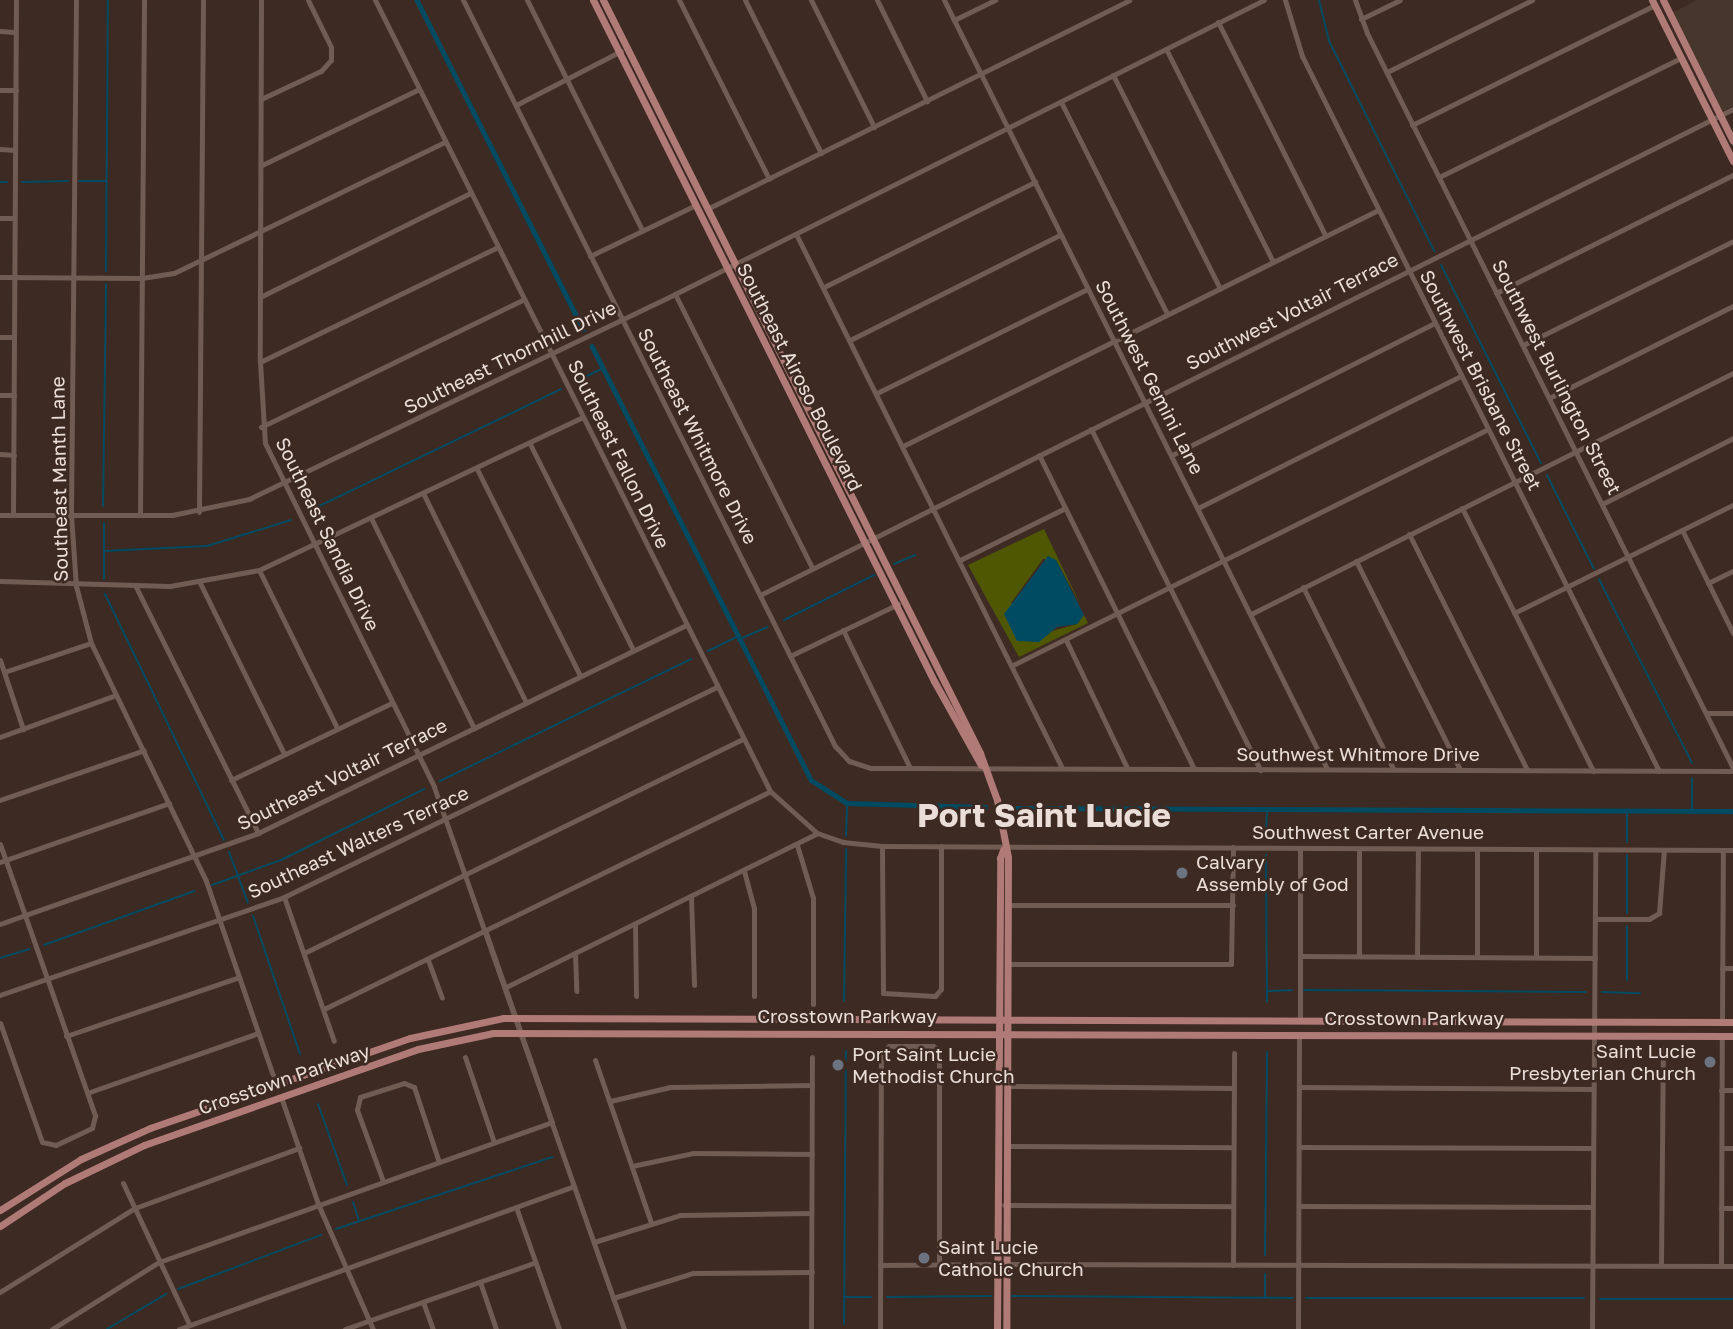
<!DOCTYPE html>
<style>
body{margin:0}
#map{position:relative;width:1733px;height:1329px;overflow:hidden;background:#3d2a22;font-family:"Golos Text",sans-serif}
div>[style]{position:absolute}
[style*='--x']{left:calc(var(--x)*1px);top:calc(var(--y)*1px);width:calc(var(--w)*1px);rotate:calc(var(--a)*1deg)}
.commercial>*{inset:0;background:#46362c}
.green>*{inset:0;background:#4f5703}
.water>*{inset:0;background:#004b62}
.stream>*{height:2px;margin:-1px;padding:0 1px;transform-origin:1px;border-radius:1px;background:#004b62}
.canal>*{height:4.5px;margin:-2.25px;padding:0 2.25px;transform-origin:2.25px;border-radius:2.25px;background:#004b62}
.minor>*{height:5px;margin:-2.5px;padding:0 2.5px;transform-origin:2.5px;border-radius:2.5px;background:#715c53}
.major>*{height:7px;margin:-3.5px;padding:0 3.5px;transform-origin:3.5px;border-radius:3.5px;background:#b07a77}
.dots>*{width:19px;height:19px;translate:-50% -50%;box-sizing:border-box;border:4px solid #3d2a22;border-radius:50%}
span{translate:-50% -50%;white-space:nowrap;text-align:center;line-height:1.15;-webkit-text-stroke:5px #3d2a22;paint-order:stroke}
.street-label{font-size:19px;color:#ebded9}
.poi-label{font-size:19px;color:#ebded9}
.left{translate:0 -50%;text-align:left}
.right{translate:-100% -50%;text-align:right}
.town-label{font-size:33px;color:#ebded9;font-weight:700}
</style>
<div id="map">
<div class="commercial">
<i style="clip-path:polygon(1697px 0,1733px 0,1733px 106px,1721px 112px,1672px 13px)"></i>
</div>
<div class="green">
<i style="clip-path:polygon(1044px 529px,1081px 606px,1056px 560px,1043px 559px,1011px 603px,1049px 632px,1077px 624px,1084px 615px,1088px 623px,1019px 657px,968px 565px)"></i>
</div>
<div class="water">
<i style="clip-path:polygon(1048px 556px,1056px 560px,1084px 615px,1077px 624px,1057px 627px,1039px 642px,1017px 641px,1004px 614px)"></i>
</div>
<div class="stream">
<i style="--x:1319;--y:0;--w:42;--a:76.3"></i>
<i style="--x:1329;--y:41;--w:235;--a:63.4"></i>
<i style="--x:79;--y:181;--w:27;--a:0"></i>
<i style="--x:0;--y:182;--w:7;--a:0"></i>
<i style="--x:22;--y:182;--w:46;--a:-1.2"></i>
<i style="--x:1441;--y:265;--w:222;--a:63.2"></i>
<i style="--x:106;--y:271;--w:271;--a:-89.6"></i>
<i style="--x:576;--y:381;--w:29;--a:-25"></i>
<i style="--x:1547;--y:475;--w:105;--a:63.4"></i>
<i style="--x:103;--y:506;--w:222;--a:-89.2"></i>
<i style="--x:309;--y:511;--w:280;--a:-25.8"></i>
<i style="--x:104;--y:523;--w:56;--a:90"></i>
<i style="--x:104;--y:551;--w:103;--a:-2.8"></i>
<i style="--x:207;--y:546;--w:88;--a:-17.2"></i>
<i style="--x:894;--y:564;--w:23;--a:-23"></i>
<i style="--x:1599;--y:579;--w:206;--a:63.2"></i>
<i style="--x:105;--y:594;--w:273;--a:64.2"></i>
<i style="--x:784;--y:620;--w:101;--a:-26.6"></i>
<i style="--x:738;--y:640;--w:32;--a:-24"></i>
<i style="--x:708;--y:651;--w:32;--a:-26"></i>
<i style="--x:1692;--y:778;--w:33;--a:90"></i>
<i style="--x:440;--y:781;--w:279;--a:-25.9"></i>
<i style="--x:1627;--y:811;--w:31;--a:90"></i>
<i style="--x:846;--y:836;--w:33;--a:-88"></i>
<i style="--x:1266;--y:839;--w:30;--a:-88"></i>
<i style="--x:229;--y:852;--w:54;--a:69.6"></i>
<i style="--x:1266;--y:855;--w:147;--a:89.6"></i>
<i style="--x:1627;--y:855;--w:58;--a:90"></i>
<i style="--x:212;--y:885;--w:73;--a:-19.9"></i>
<i style="--x:281;--y:860;--w:160;--a:-26.4"></i>
<i style="--x:253;--y:916;--w:146;--a:71.2"></i>
<i style="--x:44;--y:945;--w:160;--a:-19.7"></i>
<i style="--x:0;--y:958;--w:31;--a:-17"></i>
<i style="--x:1627;--y:980;--w:54;--a:-90"></i>
<i style="--x:1304;--y:990;--w:282;--a:0.4"></i>
<i style="--x:1269;--y:991;--w:23;--a:-2"></i>
<i style="--x:1602;--y:992;--w:38;--a:2"></i>
<i style="--x:844;--y:1001;--w:152;--a:-89.2"></i>
<i style="--x:318;--y:1104;--w:86;--a:70.3"></i>
<i style="--x:353;--y:1202;--w:20;--a:72"></i>
<i style="--x:336;--y:1229;--w:228;--a:-18.4"></i>
<i style="--x:1265;--y:1255;--w:203;--a:-89.4"></i>
<i style="--x:1265;--y:1274;--w:23;--a:90"></i>
<i style="--x:178;--y:1289;--w:153;--a:-20.7"></i>
<i style="--x:1012;--y:1296;--w:281;--a:0.4"></i>
<i style="--x:844;--y:1297;--w:27;--a:0"></i>
<i style="--x:887;--y:1297;--w:104;--a:-0.6"></i>
<i style="--x:1306;--y:1298;--w:278;--a:0"></i>
<i style="--x:1600;--y:1299;--w:133;--a:0"></i>
<i style="--x:844;--y:1324;--w:273;--a:-89.6"></i>
<i style="--x:107;--y:1329;--w:69;--a:-30.7"></i>
</div>
<div class="canal">
<i style="--x:417;--y:0;--w:369;--a:63.2"></i>
<i style="--x:592;--y:346;--w:486;--a:63.2"></i>
<i style="--x:811;--y:780;--w:43;--a:32.6"></i>
<i style="--x:847;--y:803;--w:138;--a:1.7"></i>
<i style="--x:1015;--y:808;--w:718;--a:0.24"></i>
</div>
<div class="minor">
<i style="--x:76;--y:0;--w:515;--a:90.56"></i>
<i style="--x:71;--y:515;--w:71;--a:86"></i>
<i style="--x:76;--y:586;--w:59;--a:75.3"></i>
<i style="--x:91;--y:643;--w:264;--a:64.2"></i>
<i style="--x:206;--y:881;--w:215;--a:71"></i>
<i style="--x:261;--y:0;--w:362;--a:90.2"></i>
<i style="--x:260;--y:362;--w:81;--a:86.5"></i>
<i style="--x:265;--y:443;--w:383;--a:63.8"></i>
<i style="--x:434;--y:787;--w:574;--a:70.68"></i>
<i style="--x:375;--y:0;--w:884;--a:63.46"></i>
<i style="--x:770;--y:791;--w:63;--a:41.8"></i>
<i style="--x:817;--y:833;--w:28;--a:19"></i>
<i style="--x:843;--y:842;--w:39;--a:6"></i>
<i style="--x:882;--y:846;--w:851;--a:0.27"></i>
<i style="--x:463;--y:0;--w:834;--a:63.5"></i>
<i style="--x:835;--y:746;--w:21;--a:47"></i>
<i style="--x:849;--y:761;--w:23;--a:18"></i>
<i style="--x:871;--y:768;--w:39;--a:0"></i>
<i style="--x:910;--y:768;--w:823;--a:0.21"></i>
<i style="--x:527;--y:0;--w:255;--a:63.4"></i>
<i style="--x:679;--y:0;--w:200;--a:63.3"></i>
<i style="--x:745;--y:0;--w:171;--a:63.6"></i>
<i style="--x:811;--y:0;--w:142;--a:63.6"></i>
<i style="--x:877;--y:0;--w:113;--a:63.7"></i>
<i style="--x:944;--y:0;--w:859;--a:63.52"></i>
<i style="--x:1285;--y:0;--w:59;--a:73.1"></i>
<i style="--x:1302;--y:56;--w:799;--a:63.47"></i>
<i style="--x:1355;--y:0;--w:35;--a:70"></i>
<i style="--x:1367;--y:33;--w:821;--a:63.53"></i>
<i style="--x:1361;--y:19;--w:43;--a:-26"></i>
<i style="--x:954;--y:20;--w:46;--a:-26"></i>
<i style="--x:1218;--y:22;--w:238;--a:63.3"></i>
<i style="--x:0;--y:31;--w:15;--a:4"></i>
<i style="--x:1166;--y:49;--w:238;--a:63.3"></i>
<i style="--x:1387;--y:72;--w:162;--a:-26.4"></i>
<i style="--x:1113;--y:75;--w:239;--a:63.4"></i>
<i style="--x:0;--y:90;--w:16;--a:0"></i>
<i style="--x:261;--y:99;--w:66;--a:-25"></i>
<i style="--x:321;--y:71;--w:15;--a:-48"></i>
<i style="--x:331;--y:60;--w:13;--a:-90"></i>
<i style="--x:331;--y:47;--w:52;--a:-116.1"></i>
<i style="--x:1061;--y:102;--w:237;--a:63.4"></i>
<i style="--x:516;--y:105;--w:118;--a:-27.2"></i>
<i style="--x:1412;--y:125;--w:271;--a:-26.3"></i>
<i style="--x:0;--y:149;--w:15;--a:4"></i>
<i style="--x:262;--y:165;--w:174;--a:-25.8"></i>
<i style="--x:1439;--y:177;--w:270;--a:-26.2"></i>
<i style="--x:707;--y:209;--w:471;--a:-26.3"></i>
<i style="--x:0;--y:218;--w:14;--a:0"></i>
<i style="--x:796;--y:234;--w:597;--a:63.52"></i>
<i style="--x:590;--y:256;--w:118;--a:-25.7"></i>
<i style="--x:0;--y:277;--w:142;--a:0.4"></i>
<i style="--x:142;--y:278;--w:32;--a:-9"></i>
<i style="--x:174;--y:273;--w:299;--a:-25.8"></i>
<i style="--x:824;--y:287;--w:236;--a:-26.5"></i>
<i style="--x:1496;--y:293;--w:265;--a:-26.5"></i>
<i style="--x:675;--y:294;--w:306;--a:63.4"></i>
<i style="--x:260;--y:297;--w:234;--a:-26.3"></i>
<i style="--x:0;--y:337;--w:14;--a:0"></i>
<i style="--x:850;--y:340;--w:235;--a:-26.6"></i>
<i style="--x:1523;--y:345;--w:234;--a:-26.3"></i>
<i style="--x:260;--y:362;--w:262;--a:-25.8"></i>
<i style="--x:877;--y:393;--w:234;--a:-26.3"></i>
<i style="--x:0;--y:395;--w:14;--a:0"></i>
<i style="--x:1549;--y:398;--w:206;--a:-26.6"></i>
<i style="--x:261;--y:427;--w:290;--a:-25.9"></i>
<i style="--x:1091;--y:429;--w:381;--a:63.6"></i>
<i style="--x:530;--y:444;--w:230;--a:63.4"></i>
<i style="--x:903;--y:446;--w:530;--a:-26.42"></i>
<i style="--x:0;--y:454;--w:14;--a:4"></i>
<i style="--x:1039;--y:455;--w:350;--a:63.7"></i>
<i style="--x:1172;--y:455;--w:294;--a:-26.7"></i>
<i style="--x:477;--y:469;--w:231;--a:63.5"></i>
<i style="--x:424;--y:495;--w:231;--a:63.8"></i>
<i style="--x:1602;--y:504;--w:147;--a:-26.7"></i>
<i style="--x:1198;--y:508;--w:294;--a:-26.7"></i>
<i style="--x:1462;--y:508;--w:294;--a:63.5"></i>
<i style="--x:199;--y:512;--w:512;--a:-89.55"></i>
<i style="--x:0;--y:515;--w:172;--a:0"></i>
<i style="--x:172;--y:515;--w:79;--a:-11.7"></i>
<i style="--x:249;--y:499;--w:473;--a:-25.7"></i>
<i style="--x:675;--y:294;--w:658;--a:-26.53"></i>
<i style="--x:13;--y:515;--w:515;--a:-89.67"></i>
<i style="--x:140;--y:515;--w:515;--a:-89.55"></i>
<i style="--x:372;--y:520;--w:232;--a:63.9"></i>
<i style="--x:1682;--y:530;--w:115;--a:63.7"></i>
<i style="--x:1409;--y:534;--w:264;--a:63.4"></i>
<i style="--x:960;--y:560;--w:117;--a:-26.3"></i>
<i style="--x:1356;--y:561;--w:233;--a:63.5"></i>
<i style="--x:259;--y:570;--w:176;--a:63.7"></i>
<i style="--x:0;--y:581;--w:170;--a:1.7"></i>
<i style="--x:170;--y:586;--w:90;--a:-10.2"></i>
<i style="--x:259;--y:570;--w:357;--a:-25.3"></i>
<i style="--x:200;--y:583;--w:191;--a:63.8"></i>
<i style="--x:1708;--y:583;--w:28;--a:-26"></i>
<i style="--x:136;--y:587;--w:275;--a:63.6"></i>
<i style="--x:1303;--y:587;--w:204;--a:63.6"></i>
<i style="--x:760;--y:595;--w:1088;--a:-26.54"></i>
<i style="--x:1514;--y:613;--w:244;--a:-26.3"></i>
<i style="--x:1251;--y:614;--w:539;--a:-26.57"></i>
<i style="--x:843;--y:630;--w:153;--a:64.1"></i>
<i style="--x:1066;--y:640;--w:142;--a:64.5"></i>
<i style="--x:790;--y:656;--w:120;--a:-25.7"></i>
<i style="--x:0;--y:660;--w:73;--a:71.6"></i>
<i style="--x:1013;--y:665;--w:530;--a:-26.42"></i>
<i style="--x:4;--y:672;--w:92;--a:-18.4"></i>
<i style="--x:1707;--y:713;--w:26;--a:0"></i>
<i style="--x:0;--y:737;--w:123;--a:-19.9"></i>
<i style="--x:231;--y:780;--w:178;--a:-25.6"></i>
<i style="--x:0;--y:800;--w:152;--a:-19.1"></i>
<i style="--x:0;--y:844;--w:288;--a:70.7"></i>
<i style="--x:95;--y:1116;--w:12;--a:104"></i>
<i style="--x:92;--y:1128;--w:40;--a:155"></i>
<i style="--x:56;--y:1145;--w:14;--a:-168"></i>
<i style="--x:42;--y:1142;--w:126;--a:-109.4"></i>
<i style="--x:797;--y:845;--w:55;--a:73.2"></i>
<i style="--x:813;--y:898;--w:106;--a:90"></i>
<i style="--x:882;--y:846;--w:147;--a:89.6"></i>
<i style="--x:883;--y:993;--w:52;--a:3.3"></i>
<i style="--x:935;--y:996;--w:9;--a:-49"></i>
<i style="--x:941;--y:989;--w:143;--a:-90"></i>
<i style="--x:1359;--y:849;--w:107;--a:90"></i>
<i style="--x:1477;--y:849;--w:108;--a:90"></i>
<i style="--x:0;--y:862;--w:179;--a:-19.2"></i>
<i style="--x:744;--y:871;--w:38;--a:75"></i>
<i style="--x:754;--y:908;--w:88;--a:90"></i>
<i style="--x:284;--y:897;--w:152;--a:70.9"></i>
<i style="--x:691;--y:897;--w:88;--a:88"></i>
<i style="--x:1008;--y:905;--w:225;--a:0"></i>
<i style="--x:1595;--y:919;--w:54;--a:0"></i>
<i style="--x:1649;--y:919;--w:12;--a:-31"></i>
<i style="--x:1659;--y:913;--w:63;--a:-85.5"></i>
<i style="--x:0;--y:924;--w:274;--a:-19.4"></i>
<i style="--x:258;--y:833;--w:476;--a:-25.9"></i>
<i style="--x:635;--y:924;--w:72;--a:89.2"></i>
<i style="--x:485;--y:930;--w:203;--a:70.8"></i>
<i style="--x:304;--y:953;--w:488;--a:-26"></i>
<i style="--x:575;--y:953;--w:38;--a:88"></i>
<i style="--x:1300;--y:956;--w:295;--a:0.4"></i>
<i style="--x:1417;--y:957;--w:108;--a:-89.5"></i>
<i style="--x:1536;--y:957;--w:108;--a:-90"></i>
<i style="--x:428;--y:960;--w:40;--a:69.8"></i>
<i style="--x:1008;--y:964;--w:223;--a:0"></i>
<i style="--x:1231;--y:964;--w:117;--a:-89"></i>
<i style="--x:1722;--y:968;--w:11;--a:0"></i>
<i style="--x:508;--y:986;--w:345;--a:-26.3"></i>
<i style="--x:0;--y:995;--w:300;--a:-19"></i>
<i style="--x:284;--y:897;--w:481;--a:-25.9"></i>
<i style="--x:324;--y:1009;--w:496;--a:-26"></i>
<i style="--x:1300;--y:1021;--w:173;--a:-90"></i>
<i style="--x:1722;--y:1022;--w:172;--a:-89.7"></i>
<i style="--x:66;--y:1036;--w:183;--a:-18.8"></i>
<i style="--x:465;--y:1057;--w:90;--a:71.2"></i>
<i style="--x:595;--y:1060;--w:172;--a:71"></i>
<i style="--x:1008;--y:1086;--w:226;--a:0.5"></i>
<i style="--x:1299;--y:1087;--w:294;--a:0.4"></i>
<i style="--x:1721;--y:1090;--w:12;--a:0"></i>
<i style="--x:87;--y:1093;--w:181;--a:-19.3"></i>
<i style="--x:281;--y:1097;--w:113;--a:70.9"></i>
<i style="--x:318;--y:1204;--w:137;--a:66.3"></i>
<i style="--x:610;--y:1101;--w:62;--a:-13.1"></i>
<i style="--x:670;--y:1087;--w:142;--a:-0.8"></i>
<i style="--x:1007;--y:1146;--w:226;--a:0.3"></i>
<i style="--x:1299;--y:1147;--w:293;--a:0.2"></i>
<i style="--x:1722;--y:1148;--w:11;--a:0"></i>
<i style="--x:632;--y:1166;--w:62;--a:-12"></i>
<i style="--x:693;--y:1153;--w:119;--a:0.5"></i>
<i style="--x:383;--y:1181;--w:76;--a:-110.1"></i>
<i style="--x:357;--y:1110;--w:13;--a:-77"></i>
<i style="--x:360;--y:1097;--w:46;--a:-17.7"></i>
<i style="--x:404;--y:1083;--w:11;--a:22"></i>
<i style="--x:414;--y:1087;--w:79;--a:71.6"></i>
<i style="--x:123;--y:1183;--w:156;--a:64.9"></i>
<i style="--x:1004;--y:1205;--w:229;--a:0.3"></i>
<i style="--x:1299;--y:1206;--w:293;--a:0.2"></i>
<i style="--x:516;--y:1207;--w:129;--a:70.6"></i>
<i style="--x:1721;--y:1208;--w:12;--a:0"></i>
<i style="--x:594;--y:1242;--w:90;--a:-17.4"></i>
<i style="--x:680;--y:1215;--w:131;--a:-0.9"></i>
<i style="--x:1006;--y:1264;--w:727;--a:0.16"></i>
<i style="--x:880;--y:1265;--w:117;--a:-0.5"></i>
<i style="--x:1233;--y:1265;--w:212;--a:-89.7"></i>
<i style="--x:1661;--y:1265;--w:217;--a:-89.5"></i>
<i style="--x:1721;--y:1266;--w:230;--a:-89.8"></i>
<i style="--x:480;--y:1282;--w:50;--a:71.2"></i>
<i style="--x:0;--y:1292;--w:159;--a:-31.9"></i>
<i style="--x:135;--y:1208;--w:175;--a:-20.1"></i>
<i style="--x:613;--y:1298;--w:84;--a:-17.4"></i>
<i style="--x:693;--y:1273;--w:119;--a:-0.5"></i>
<i style="--x:423;--y:1302;--w:29;--a:70"></i>
<i style="--x:52;--y:1329;--w:126;--a:-32.1"></i>
<i style="--x:159;--y:1262;--w:417;--a:-19.6"></i>
<i style="--x:179;--y:1329;--w:420;--a:-19.9"></i>
<i style="--x:345;--y:1329;--w:202;--a:-19.3"></i>
<i style="--x:811;--y:1329;--w:272;--a:-89.8"></i>
<i style="--x:880;--y:1329;--w:277;--a:-89.8"></i>
<i style="--x:881;--y:1052;--w:10;--a:-37"></i>
<i style="--x:889;--y:1046;--w:44;--a:0"></i>
<i style="--x:933;--y:1046;--w:8;--a:40"></i>
<i style="--x:939;--y:1051;--w:212;--a:90"></i>
<i style="--x:1298;--y:1329;--w:295;--a:-89.8"></i>
<i style="--x:1592;--y:1329;--w:479;--a:-89.6"></i>
</div>
<div class="major">
<i style="--x:593;--y:0;--w:762;--a:63.4"></i>
<i style="--x:934;--y:681;--w:96;--a:60.8"></i>
<i style="--x:603;--y:0;--w:842;--a:63.4"></i>
<i style="--x:980;--y:753;--w:50;--a:70.1"></i>
<i style="--x:997;--y:800;--w:58;--a:79.1"></i>
<i style="--x:1008;--y:857;--w:472;--a:90.2"></i>
<i style="--x:1652;--y:0;--w:180;--a:63.3"></i>
<i style="--x:1663;--y:0;--w:157;--a:63.6"></i>
<i style="--x:0;--y:1210;--w:96;--a:-32.2"></i>
<i style="--x:81;--y:1159;--w:76;--a:-24.2"></i>
<i style="--x:150;--y:1128;--w:275;--a:-19.1"></i>
<i style="--x:410;--y:1038;--w:95;--a:-12.1"></i>
<i style="--x:503;--y:1018;--w:1230;--a:0.19"></i>
<i style="--x:0;--y:1226;--w:78;--a:-33.5"></i>
<i style="--x:65;--y:1183;--w:88;--a:-25.7"></i>
<i style="--x:144;--y:1145;--w:290;--a:-19.3"></i>
<i style="--x:418;--y:1049;--w:77;--a:-12"></i>
<i style="--x:493;--y:1033;--w:1240;--a:0.14"></i>
<i style="--x:997;--y:1329;--w:471;--a:-89.6"></i>
<i style="--x:1000;--y:858;--w:9;--a:-69"></i>
</div>
<div class="dots">
<i style="left:1182px;top:873px;background:#6b7280"></i>
<i style="left:1710px;top:1062px;background:#6b7280"></i>
<i style="left:838px;top:1065px;background:#6b7280"></i>
<i style="left:924px;top:1258px;background:#6b7280"></i>
</div>
<div class="street-label">
<span style="left:1292px;top:311px;rotate:-27deg">Southwest Voltair Terrace</span>
<span style="left:510px;top:357px;rotate:-26deg">Southeast Thornhill Drive</span>
<span style="left:800px;top:377px;rotate:63deg">Southeast Airoso Boulevard</span>
<span style="left:1150px;top:377px;rotate:63deg">Southwest Gemini Lane</span>
<span style="left:1557px;top:377px;rotate:63deg">Southwest Burlington Street</span>
<span style="left:1481px;top:380px;rotate:63deg">Southwest Brisbane Street</span>
<span style="left:698px;top:436px;rotate:63deg">Southeast Whitmore Drive</span>
<span style="left:619px;top:454px;rotate:64deg">Southeast Fallon Drive</span>
<span style="left:59px;top:479px;rotate:-91deg">Southeast Manth Lane</span>
<span style="left:328px;top:534px;rotate:64deg">Southeast Sandia Drive</span>
<span style="left:1358px;top:754px">Southwest Whitmore Drive</span>
<span style="left:342px;top:774px;rotate:-26deg">Southeast Voltair Terrace</span>
<span style="left:1368px;top:832px">Southwest Carter Avenue</span>
<span style="left:358px;top:842px;rotate:-25deg">Southeast Walters Terrace</span>
<span style="left:847px;top:1016px">Crosstown Parkway</span>
<span style="left:1414px;top:1018px">Crosstown Parkway</span>
<span style="left:284px;top:1079px;rotate:-19deg">Crosstown Parkway</span>
</div>
<div class="poi-label">
<span class="left" style="left:1196px;top:873px">Calvary<br>Assembly of God</span>
<span class="right" style="left:1696px;top:1062px">Saint Lucie<br>Presbyterian Church</span>
<span class="left" style="left:852px;top:1065px">Port Saint Lucie<br>Methodist Church</span>
<span class="left" style="left:938px;top:1258px">Saint Lucie<br>Catholic Church</span>
</div>
<div class="town-label">
<span style="left:1044px;top:815px">Port Saint Lucie</span>
</div>
</div>
